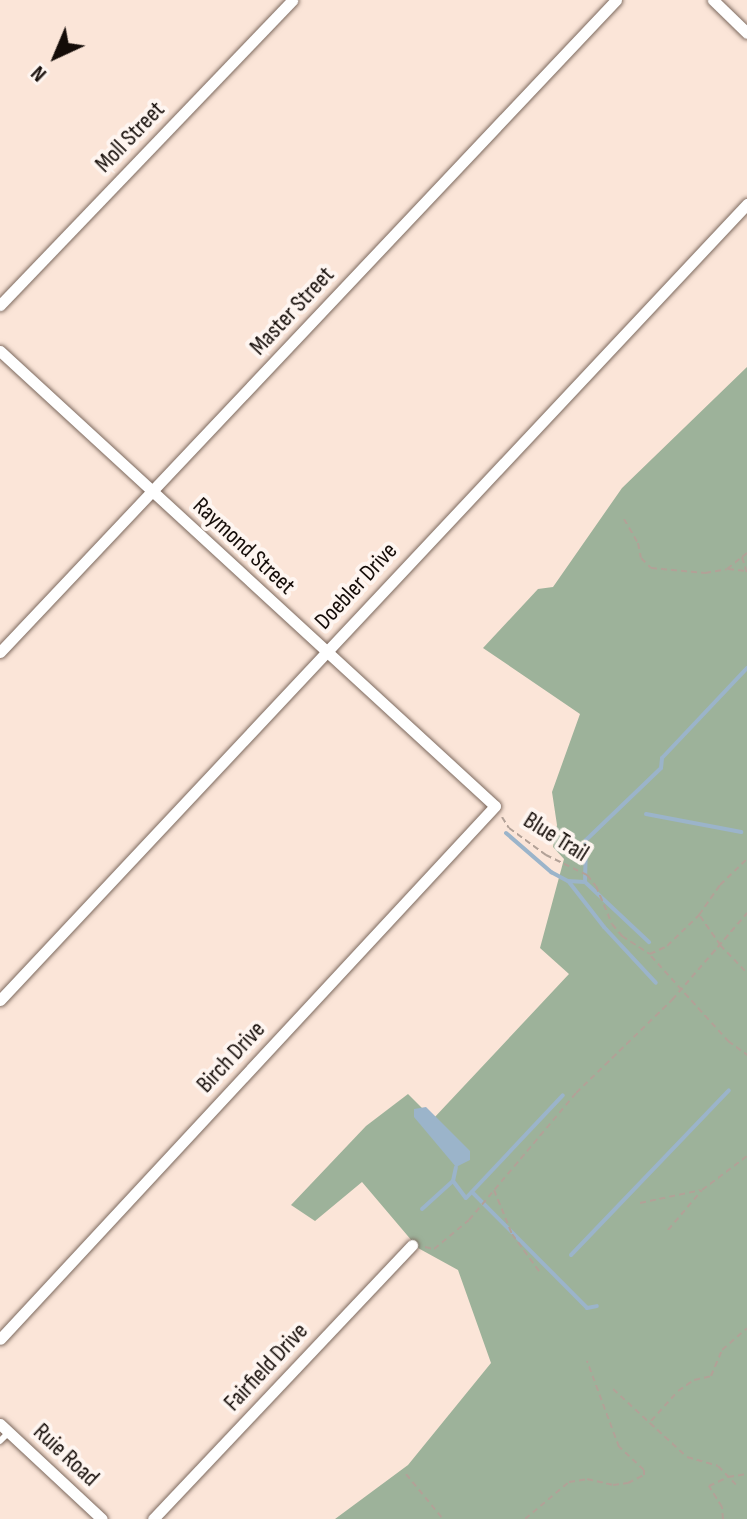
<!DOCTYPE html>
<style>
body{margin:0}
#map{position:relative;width:747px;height:1519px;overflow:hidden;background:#fbe5d8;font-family:"Sofia Sans Condensed",sans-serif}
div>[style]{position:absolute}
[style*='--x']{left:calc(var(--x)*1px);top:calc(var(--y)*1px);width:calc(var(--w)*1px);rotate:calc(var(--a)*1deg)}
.forest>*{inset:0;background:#9db29a}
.water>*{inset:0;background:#9bb4ca}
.stream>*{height:4px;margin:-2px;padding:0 2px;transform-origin:2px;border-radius:2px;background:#9bb4ca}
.path>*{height:2px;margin-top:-1px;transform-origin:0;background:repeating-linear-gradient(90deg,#b2a197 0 6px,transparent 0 10px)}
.roads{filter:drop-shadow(0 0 2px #7c695e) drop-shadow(0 0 2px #7c695e)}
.service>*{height:6px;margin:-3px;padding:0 3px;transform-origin:3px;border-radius:3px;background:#fff}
.minor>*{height:11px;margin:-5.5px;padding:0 5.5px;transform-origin:5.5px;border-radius:5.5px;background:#fff}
span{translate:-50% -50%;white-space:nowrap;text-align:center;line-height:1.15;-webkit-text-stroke:8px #fef5f0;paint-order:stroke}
.street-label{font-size:24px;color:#140c08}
.north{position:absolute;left:16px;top:16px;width:80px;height:80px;-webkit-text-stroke:6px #fef5f0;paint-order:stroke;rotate:224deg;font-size:22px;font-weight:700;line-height:32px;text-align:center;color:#140c08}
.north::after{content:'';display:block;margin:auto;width:28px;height:36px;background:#140c08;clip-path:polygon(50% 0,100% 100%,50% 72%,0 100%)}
</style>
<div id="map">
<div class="forest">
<i style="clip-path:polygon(747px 367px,747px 1519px,335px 1519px,408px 1465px,491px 1363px,458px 1270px,418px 1248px,362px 1182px,315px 1221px,291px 1205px,366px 1126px,408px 1094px,433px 1119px,569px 974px,540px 948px,564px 859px,553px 847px,557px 825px,552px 792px,580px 714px,483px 648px,538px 589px,553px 587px,622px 488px)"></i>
</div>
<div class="water">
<i style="clip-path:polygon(426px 1107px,470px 1151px,470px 1160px,456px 1167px,414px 1117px,414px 1109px)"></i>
</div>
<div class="stream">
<i style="--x:646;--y:814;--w:97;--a:10.7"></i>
<i style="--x:506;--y:833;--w:60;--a:40.9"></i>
<i style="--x:551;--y:872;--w:19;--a:28"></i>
<i style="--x:568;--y:881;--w:17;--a:3"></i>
<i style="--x:585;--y:882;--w:88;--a:43.2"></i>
<i style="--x:569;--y:882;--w:57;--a:52.1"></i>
<i style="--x:604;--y:927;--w:76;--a:47.1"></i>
<i style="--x:585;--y:882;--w:42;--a:-88.6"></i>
<i style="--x:586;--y:840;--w:104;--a:-43.8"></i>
<i style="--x:661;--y:768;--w:10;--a:-84"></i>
<i style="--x:662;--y:758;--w:124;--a:-46.6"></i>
<i style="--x:453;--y:1181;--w:14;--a:-78"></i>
<i style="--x:472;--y:1192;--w:163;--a:45.2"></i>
<i style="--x:587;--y:1308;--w:10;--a:-11"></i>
<i style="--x:422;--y:1209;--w:42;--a:-42.1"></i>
<i style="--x:453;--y:1181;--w:21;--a:53"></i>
<i style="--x:466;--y:1198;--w:141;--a:-46.7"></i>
<i style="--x:571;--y:1255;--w:228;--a:-46.2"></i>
</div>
<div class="path">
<i style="--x:624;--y:519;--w:28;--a:60"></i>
<i style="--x:638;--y:543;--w:15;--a:79"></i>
<i style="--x:641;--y:558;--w:14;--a:45"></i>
<i style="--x:651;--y:568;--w:54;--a:5.3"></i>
<i style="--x:705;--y:573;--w:22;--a:-10"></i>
<i style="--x:727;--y:569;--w:19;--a:-39"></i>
<i style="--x:747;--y:553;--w:6;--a:141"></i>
<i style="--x:742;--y:557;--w:17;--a:73"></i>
<i style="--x:728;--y:569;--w:18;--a:6"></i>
<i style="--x:502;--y:817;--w:13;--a:58"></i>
<i style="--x:509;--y:828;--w:46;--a:36.1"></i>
<i style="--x:546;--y:855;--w:46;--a:26"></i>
<i style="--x:587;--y:875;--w:14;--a:51"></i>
<i style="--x:596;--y:886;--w:41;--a:67.2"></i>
<i style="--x:612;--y:924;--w:16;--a:50"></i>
<i style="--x:622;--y:936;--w:33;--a:33"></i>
<i style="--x:650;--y:954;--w:19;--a:-25"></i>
<i style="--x:667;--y:946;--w:45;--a:-44.1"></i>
<i style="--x:699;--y:915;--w:37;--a:-55"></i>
<i style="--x:720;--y:885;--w:37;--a:-44"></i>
<i style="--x:700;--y:916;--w:35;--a:55"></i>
<i style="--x:720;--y:945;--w:39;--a:46"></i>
<i style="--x:651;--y:956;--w:115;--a:47.8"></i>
<i style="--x:728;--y:1041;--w:24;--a:36"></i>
<i style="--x:494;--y:1190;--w:48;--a:67.8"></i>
<i style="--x:512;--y:1234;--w:46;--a:53.9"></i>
<i style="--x:640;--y:1203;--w:62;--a:-12"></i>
<i style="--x:668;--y:1230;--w:52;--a:-49.6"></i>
<i style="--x:702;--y:1190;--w:56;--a:-37.1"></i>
<i style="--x:425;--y:1247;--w:9;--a:13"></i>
<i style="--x:434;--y:1249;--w:45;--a:-39.6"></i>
<i style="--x:469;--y:1220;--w:166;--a:-49.9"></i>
<i style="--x:576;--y:1093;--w:134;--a:-44.1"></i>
<i style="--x:672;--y:1000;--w:115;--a:-49.2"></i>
<i style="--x:613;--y:1389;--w:100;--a:42.6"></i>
<i style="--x:687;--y:1457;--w:32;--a:16"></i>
<i style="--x:718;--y:1466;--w:29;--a:46"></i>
<i style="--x:651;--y:1421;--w:40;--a:-48"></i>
<i style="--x:678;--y:1391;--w:19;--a:-35"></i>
<i style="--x:694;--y:1380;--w:17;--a:-13"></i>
<i style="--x:711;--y:1376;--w:28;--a:-67"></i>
<i style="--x:722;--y:1350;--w:33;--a:-41"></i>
<i style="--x:406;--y:1474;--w:58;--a:50.6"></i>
<i style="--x:525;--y:1519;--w:57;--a:-40.1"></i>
<i style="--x:569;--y:1482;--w:18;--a:-9"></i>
<i style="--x:587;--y:1479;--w:27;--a:13"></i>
<i style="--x:613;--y:1485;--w:15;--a:-8"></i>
<i style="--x:628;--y:1483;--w:18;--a:-27"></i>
<i style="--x:644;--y:1475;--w:5;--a:-90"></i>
<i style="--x:644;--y:1470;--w:34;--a:-137"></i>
<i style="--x:619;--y:1447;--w:92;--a:-110.4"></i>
<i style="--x:723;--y:1519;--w:12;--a:-95"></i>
<i style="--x:722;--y:1507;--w:25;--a:-122"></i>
<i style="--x:709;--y:1486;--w:21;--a:-25"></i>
<i style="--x:728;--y:1477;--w:19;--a:-9"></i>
</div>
<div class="roads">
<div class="service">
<i style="--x:0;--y:1441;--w:13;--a:-45"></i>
</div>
<div class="minor">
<i style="--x:713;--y:0;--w:47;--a:44.1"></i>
<i style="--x:0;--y:305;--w:422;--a:-46.2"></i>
<i style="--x:0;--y:351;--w:672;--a:42.59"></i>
<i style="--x:495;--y:806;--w:727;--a:132.88"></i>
<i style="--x:0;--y:652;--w:897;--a:-46.63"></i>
<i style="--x:0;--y:1000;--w:1092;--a:-46.82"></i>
<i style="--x:0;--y:1424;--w:139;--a:43"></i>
<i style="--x:153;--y:1519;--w:377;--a:-46.6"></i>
</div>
</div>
<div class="street-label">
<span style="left:130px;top:137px;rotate:-46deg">Moll Street</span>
<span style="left:292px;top:311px;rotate:-47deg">Master Street</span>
<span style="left:244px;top:546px;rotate:43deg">Raymond Street</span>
<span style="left:356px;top:586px;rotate:-47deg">Doebler Drive</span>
<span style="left:556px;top:837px;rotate:32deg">Blue Trail</span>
<span style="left:231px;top:1057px;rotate:-47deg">Birch Drive</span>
<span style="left:266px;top:1367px;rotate:-47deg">Fairfield Drive</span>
<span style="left:66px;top:1455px;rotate:43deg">Ruie Road</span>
</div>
<div class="north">N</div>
</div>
